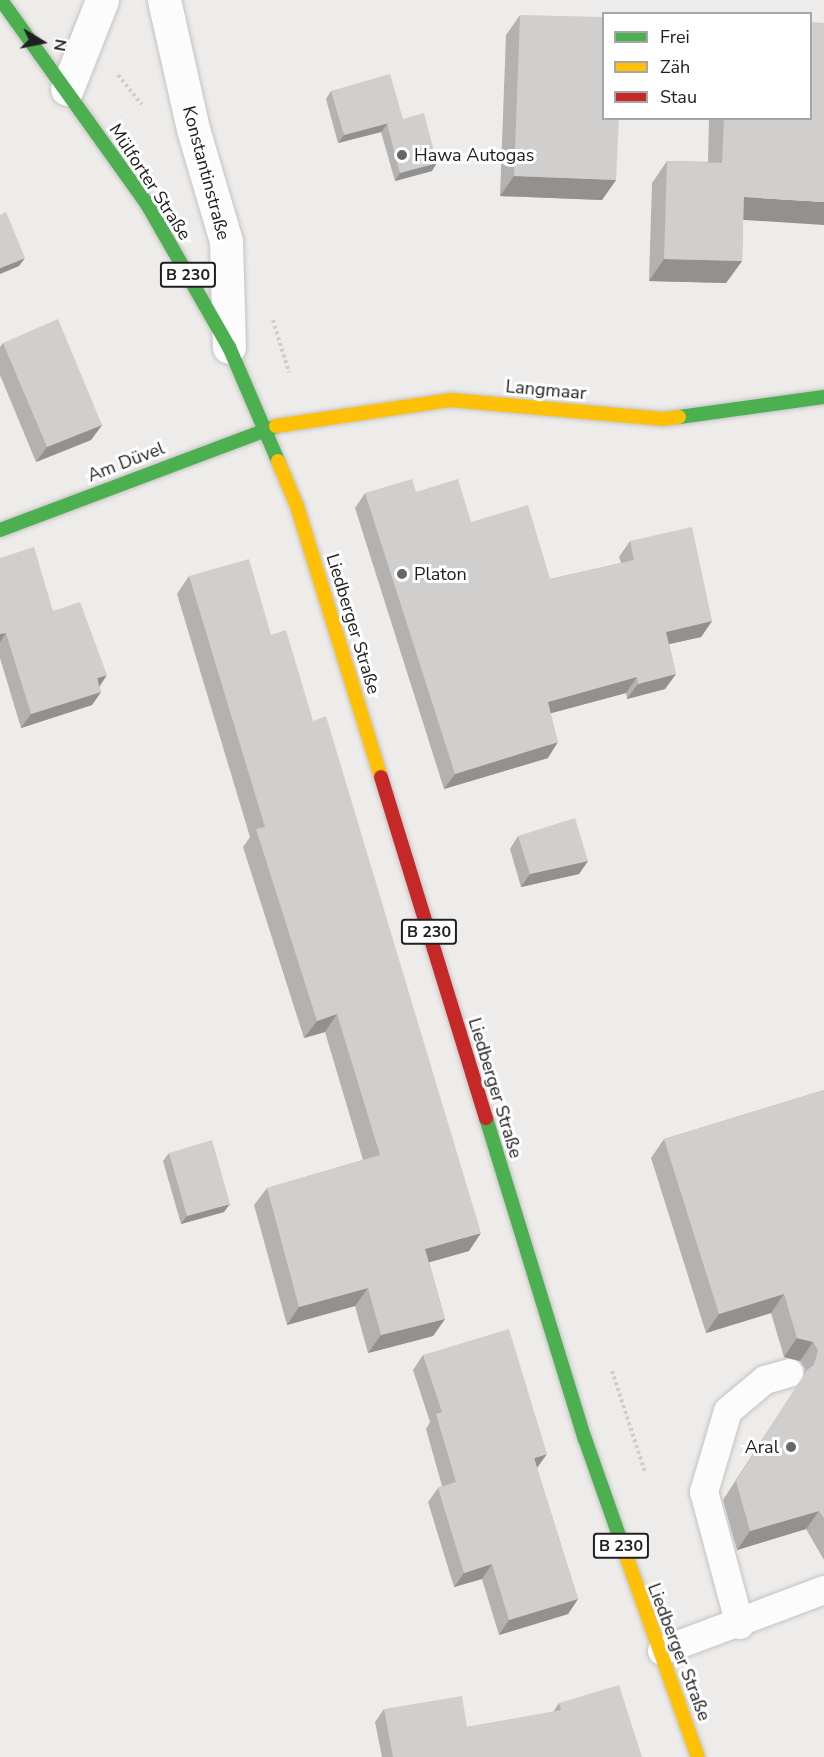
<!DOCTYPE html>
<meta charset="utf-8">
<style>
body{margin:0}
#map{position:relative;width:824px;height:1757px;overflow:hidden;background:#eeecea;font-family:"Nunito Sans",sans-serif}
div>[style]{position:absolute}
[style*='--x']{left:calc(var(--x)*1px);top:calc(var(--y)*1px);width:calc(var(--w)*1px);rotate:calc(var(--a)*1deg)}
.path>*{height:4px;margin-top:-2px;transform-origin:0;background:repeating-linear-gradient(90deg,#d6cbc9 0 3px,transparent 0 6px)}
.roads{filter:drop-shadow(0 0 2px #c4c3c2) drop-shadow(0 0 2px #c4c3c2)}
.lane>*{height:28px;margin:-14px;padding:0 14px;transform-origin:14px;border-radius:14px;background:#fcfcfc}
.street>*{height:33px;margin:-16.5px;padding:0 16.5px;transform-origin:16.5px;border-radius:16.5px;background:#fcfcfc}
.fast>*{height:14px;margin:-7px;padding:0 7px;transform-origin:7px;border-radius:7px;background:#4caf50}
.slow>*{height:14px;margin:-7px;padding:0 7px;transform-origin:7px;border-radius:7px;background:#ffc107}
.jam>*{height:14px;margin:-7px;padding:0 7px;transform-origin:7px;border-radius:7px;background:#c62828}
.wall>*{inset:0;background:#b4b2b0}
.shaded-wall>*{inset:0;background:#929190}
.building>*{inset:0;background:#d1cfcd}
.dots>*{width:16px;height:16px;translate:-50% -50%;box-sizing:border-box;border:3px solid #fff;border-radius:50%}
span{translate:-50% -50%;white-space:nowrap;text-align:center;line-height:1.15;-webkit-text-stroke:6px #fff;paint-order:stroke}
.shield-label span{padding:2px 4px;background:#fff;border:2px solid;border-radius:4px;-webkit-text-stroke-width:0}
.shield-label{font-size:16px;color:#202020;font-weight:700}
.poi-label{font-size:18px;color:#202020}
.left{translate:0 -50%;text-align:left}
.right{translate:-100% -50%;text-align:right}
.street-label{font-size:18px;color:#202020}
.legend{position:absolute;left:602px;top:12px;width:210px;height:108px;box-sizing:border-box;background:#fff;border:2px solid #a6a6a6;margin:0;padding:8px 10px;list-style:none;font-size:18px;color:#202020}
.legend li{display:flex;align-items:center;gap:12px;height:30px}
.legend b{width:30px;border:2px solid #a6a6a6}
.north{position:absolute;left:12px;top:12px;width:60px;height:60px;-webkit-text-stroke:4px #fff;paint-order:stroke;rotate:100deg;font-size:16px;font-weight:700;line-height:24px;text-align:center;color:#202020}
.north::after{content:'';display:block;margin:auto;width:21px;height:27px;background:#202020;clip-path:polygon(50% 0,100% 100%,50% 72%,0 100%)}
</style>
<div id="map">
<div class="path">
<i style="--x:118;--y:75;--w:38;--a:51"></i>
<i style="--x:273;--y:320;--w:55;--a:73.2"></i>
<i style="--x:612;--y:1371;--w:106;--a:71.9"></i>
</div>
<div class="roads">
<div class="lane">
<i style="--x:740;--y:1625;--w:138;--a:-105.1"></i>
<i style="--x:704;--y:1492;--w:84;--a:-73.5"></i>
<i style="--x:728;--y:1411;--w:48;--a:-40"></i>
<i style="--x:765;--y:1380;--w:25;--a:-16"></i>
<i style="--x:662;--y:1651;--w:173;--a:-20.6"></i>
</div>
<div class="street">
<i style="--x:164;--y:0;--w:132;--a:77.3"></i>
<i style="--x:193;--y:129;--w:117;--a:73.6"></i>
<i style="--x:226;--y:241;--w:106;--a:88.4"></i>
<i style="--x:67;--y:89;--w:96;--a:-68.5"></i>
</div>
<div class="fast">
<i style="--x:1;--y:0;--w:251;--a:54.4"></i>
<i style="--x:147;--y:204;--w:165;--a:60.2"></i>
<i style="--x:229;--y:347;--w:124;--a:66.7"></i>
<i style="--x:679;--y:417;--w:146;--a:-7.9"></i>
<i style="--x:0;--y:530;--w:295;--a:-20.6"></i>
<i style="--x:486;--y:1118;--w:336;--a:72.9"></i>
<i style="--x:585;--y:1439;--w:111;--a:70.6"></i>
</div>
<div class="slow">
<i style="--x:276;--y:426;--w:177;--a:-8.5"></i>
<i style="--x:451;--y:400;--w:213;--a:5.1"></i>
<i style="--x:663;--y:419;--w:16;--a:-7"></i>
<i style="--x:278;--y:461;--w:49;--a:67.1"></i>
<i style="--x:297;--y:506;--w:284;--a:72.8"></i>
<i style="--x:622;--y:1544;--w:226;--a:70.4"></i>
</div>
<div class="jam">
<i style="--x:381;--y:777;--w:357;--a:72.9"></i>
</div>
</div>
<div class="wall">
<i style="clip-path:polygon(520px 15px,616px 180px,602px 200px,500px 196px,506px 35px)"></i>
<i style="clip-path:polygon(331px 91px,403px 119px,432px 171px,395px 181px,381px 132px,338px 143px,326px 99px)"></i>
<i style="clip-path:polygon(709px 118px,810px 118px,743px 220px,742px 261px,726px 283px,649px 281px,652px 183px,667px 161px,708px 162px)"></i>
<i style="clip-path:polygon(3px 343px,102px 425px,91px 440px,36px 462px,0 375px,0 347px)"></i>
<i style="clip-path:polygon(416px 492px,471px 522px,550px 579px,621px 563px,619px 557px,630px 541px,712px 621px,701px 637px,669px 644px,676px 674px,665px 689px,627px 699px,626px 693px,551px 713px,548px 758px,444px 789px,355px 508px,365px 493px)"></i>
<i style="clip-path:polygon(0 558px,53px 611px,99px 686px,101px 692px,92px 705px,21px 728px,0 658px)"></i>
<i style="clip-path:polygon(189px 576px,271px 635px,469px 1251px,429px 1262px,445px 1319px,433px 1336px,368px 1353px,355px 1306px,287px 1325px,254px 1205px,267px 1188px,363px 1160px,325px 1032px,304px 1038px,243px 847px,250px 837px,177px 594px)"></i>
<i style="clip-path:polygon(518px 836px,588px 861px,579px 874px,521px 887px,510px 849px)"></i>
<i style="clip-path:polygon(824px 1090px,824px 1560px,806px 1529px,737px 1550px,723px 1500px,804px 1375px,805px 1369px,800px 1361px,784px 1357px,771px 1313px,706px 1333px,651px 1158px,664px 1139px)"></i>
<i style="clip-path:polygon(169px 1153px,224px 1212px,181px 1224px,163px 1161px)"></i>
<i style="clip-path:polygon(423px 1355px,537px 1468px,578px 1599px,568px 1614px,499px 1635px,482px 1579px,454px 1587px,428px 1502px,438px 1488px,442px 1486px,426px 1429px,430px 1422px,413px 1370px)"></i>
<i style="clip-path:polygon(559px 1703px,642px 1757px,382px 1757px,375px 1722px,384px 1709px,467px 1727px,553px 1712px)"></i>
</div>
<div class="shaded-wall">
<i style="clip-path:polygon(393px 122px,387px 124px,381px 132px,338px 143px,344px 135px)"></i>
<i style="clip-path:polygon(437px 163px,432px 171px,395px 181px,400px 173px)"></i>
<i style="clip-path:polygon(514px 176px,616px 180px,602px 200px,500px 196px)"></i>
<i style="clip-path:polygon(744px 197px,824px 202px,824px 225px,729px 219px)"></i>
<i style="clip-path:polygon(25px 258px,19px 266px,0 274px,0 268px)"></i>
<i style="clip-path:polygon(664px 259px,742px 261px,726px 283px,649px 281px)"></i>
<i style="clip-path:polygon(102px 425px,91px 440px,36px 462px,47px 447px)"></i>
<i style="clip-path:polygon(712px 621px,701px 637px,656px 647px,666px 632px)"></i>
<i style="clip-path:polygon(6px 633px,0 642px,0 634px)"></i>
<i style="clip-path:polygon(676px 674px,665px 689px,627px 699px,638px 684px)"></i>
<i style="clip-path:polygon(107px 675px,98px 689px,97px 678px)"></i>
<i style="clip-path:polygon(637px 677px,626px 693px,537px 717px,548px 702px)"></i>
<i style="clip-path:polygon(101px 692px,92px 705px,21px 728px,31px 714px)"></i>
<i style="clip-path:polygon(558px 742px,548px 758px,444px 789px,455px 774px)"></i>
<i style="clip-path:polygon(588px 861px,579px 874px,521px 887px,530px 874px)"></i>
<i style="clip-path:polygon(337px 1014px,325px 1032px,304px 1038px,317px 1021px)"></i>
<i style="clip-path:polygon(230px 1204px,224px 1212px,181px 1224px,187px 1216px)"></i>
<i style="clip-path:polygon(481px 1233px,469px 1251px,413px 1267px,425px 1249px)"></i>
<i style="clip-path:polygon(368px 1288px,355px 1306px,287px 1325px,299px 1307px)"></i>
<i style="clip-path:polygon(784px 1294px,771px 1313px,706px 1333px,719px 1314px)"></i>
<i style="clip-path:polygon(445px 1319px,433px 1336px,368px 1353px,381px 1335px)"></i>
<i style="clip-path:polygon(797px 1338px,813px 1342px,800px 1361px,784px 1357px)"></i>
<i style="clip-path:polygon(547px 1454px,537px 1468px,534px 1458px)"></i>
<i style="clip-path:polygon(819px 1511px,806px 1529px,737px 1550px,750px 1531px)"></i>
<i style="clip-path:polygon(492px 1564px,482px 1579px,454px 1587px,464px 1573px)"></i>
<i style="clip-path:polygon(578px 1599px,568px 1614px,499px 1635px,509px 1620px)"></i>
</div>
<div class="building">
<i style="clip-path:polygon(520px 15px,603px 17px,603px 118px,619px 118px,616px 180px,514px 176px)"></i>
<i style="clip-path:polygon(810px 22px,824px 23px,824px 202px,744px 197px,742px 261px,664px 259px,667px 161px,722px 163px,724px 118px,810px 118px)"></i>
<i style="clip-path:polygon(390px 74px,403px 119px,424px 113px,437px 163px,400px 173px,387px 124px,393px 122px,344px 135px,331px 91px)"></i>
<i style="clip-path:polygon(6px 212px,25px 258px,0 268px,0 215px)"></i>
<i style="clip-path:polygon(58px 319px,102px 425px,47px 447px,3px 343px)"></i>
<i style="clip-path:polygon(412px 479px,416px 492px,458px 479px,471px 522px,528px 505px,550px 579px,634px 560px,630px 541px,692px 527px,712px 621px,666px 632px,676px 674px,638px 684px,637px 677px,548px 702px,558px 742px,455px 774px,365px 493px)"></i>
<i style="clip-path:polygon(34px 547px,53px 611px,80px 602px,107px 675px,97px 678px,101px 692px,31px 714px,6px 633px,0 634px,0 558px)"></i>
<i style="clip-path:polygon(249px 559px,271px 635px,286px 630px,313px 721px,326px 716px,481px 1233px,425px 1249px,445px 1319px,381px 1335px,368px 1288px,299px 1307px,267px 1188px,380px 1155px,337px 1014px,317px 1021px,256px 829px,265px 827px,189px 576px)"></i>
<i style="clip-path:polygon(575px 818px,588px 861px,530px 874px,518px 836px)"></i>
<i style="clip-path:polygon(824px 1090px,824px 1518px,819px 1511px,750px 1531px,736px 1481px,807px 1370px,814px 1365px,818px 1350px,813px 1342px,797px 1338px,784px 1294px,719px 1314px,664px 1139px)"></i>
<i style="clip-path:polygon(212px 1140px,230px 1204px,187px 1216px,169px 1153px)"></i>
<i style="clip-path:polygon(509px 1329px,547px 1454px,534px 1458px,578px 1599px,509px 1620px,492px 1564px,464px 1573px,438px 1488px,456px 1482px,436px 1414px,442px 1412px,423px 1355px)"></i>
<i style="clip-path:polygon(619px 1685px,642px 1757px,393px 1757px,384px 1709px,462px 1696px,467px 1727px,561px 1710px,559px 1703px)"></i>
</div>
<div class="dots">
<i style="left:402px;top:155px;background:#686767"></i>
<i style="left:402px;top:574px;background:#686767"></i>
<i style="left:791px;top:1447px;background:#686767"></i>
</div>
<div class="shield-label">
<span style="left:188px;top:275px">B 230</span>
<span style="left:429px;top:932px">B 230</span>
<span style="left:621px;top:1546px">B 230</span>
</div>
<div class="poi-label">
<span class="left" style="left:414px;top:155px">Hawa Autogas</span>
<span class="left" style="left:414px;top:574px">Platon</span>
<span class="right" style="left:779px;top:1447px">Aral</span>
</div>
<div class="street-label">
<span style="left:206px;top:173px;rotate:75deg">Konstantinstraße</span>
<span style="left:150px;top:182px;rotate:57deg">Mülforter Straße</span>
<span style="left:546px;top:390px;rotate:5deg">Langmaar</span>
<span style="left:126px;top:462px;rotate:-21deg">Am Düvel</span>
<span style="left:353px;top:624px;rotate:73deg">Liedberger Straße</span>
<span style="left:495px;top:1088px;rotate:73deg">Liedberger Straße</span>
<span style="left:679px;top:1652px;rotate:69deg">Liedberger Straße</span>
</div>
<ul class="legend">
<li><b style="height:8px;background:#4caf50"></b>Frei</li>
<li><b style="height:8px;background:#ffc107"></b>Zäh</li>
<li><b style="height:8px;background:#c62828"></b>Stau</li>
</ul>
<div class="north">N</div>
</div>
